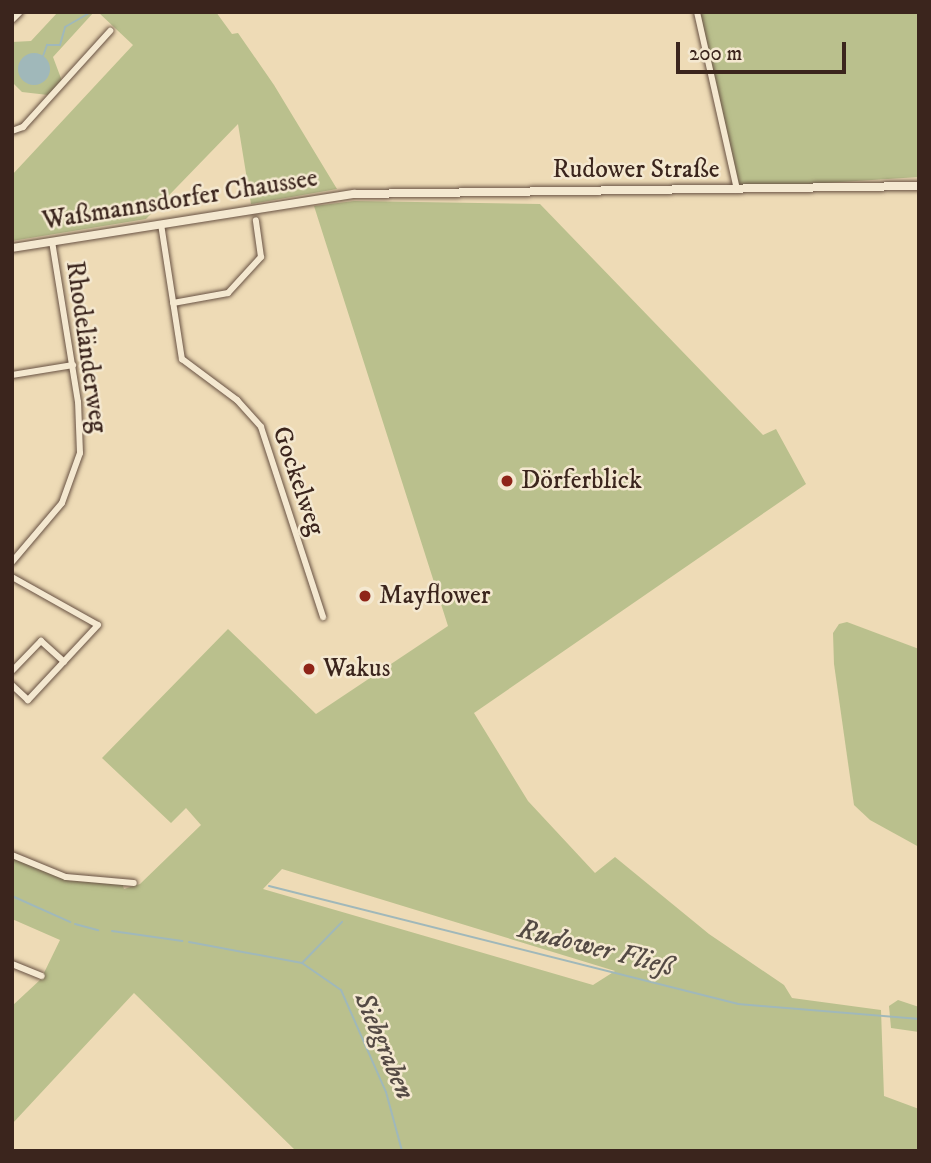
<!DOCTYPE html>
<meta charset="utf-8">
<style>
body{margin:0}
#map{position:relative;width:931px;height:1163px;overflow:hidden;background:#eedbb6;font-family:"IM FELL DW Pica",serif}
div>[style]{position:absolute}
[style*='--x']{left:calc(var(--x)*1px);top:calc(var(--y)*1px);width:calc(var(--w)*1px);rotate:calc(var(--a)*1deg)}
.green>*{inset:0;background:#bac08d}
.water>*{inset:0;background:#a0b8ba}
.round{border-radius:50%}
.stream>*{height:2px;margin:-1px;padding:0 1px;transform-origin:1px;border-radius:1px;background:#a0b8ba}
.roads{filter:drop-shadow(0 0 2px #685243) drop-shadow(0 0 2px #685243)}
.minor>*{height:6px;margin:-3px;padding:0 3px;transform-origin:3px;border-radius:3px;background:#f4e8d0}
.tertiary>*{height:8px;margin:-4px;padding:0 4px;transform-origin:4px;border-radius:4px;background:#f4e8d0}
.dots>*{width:19px;height:19px;translate:-50% -50%;box-sizing:border-box;border:4px solid #f4e8d0;border-radius:50%}
span{translate:-50% -50%;white-space:nowrap;text-align:center;line-height:1.15;-webkit-text-stroke:5px #f4e8d0;paint-order:stroke}
.street-label{font-size:26px;color:#3b251d}
.poi-label{font-size:26px;color:#3b251d}
.left{translate:0 -50%;text-align:left}
.water-label{font-size:28px;color:#544a44;font-style:italic}
.frame{position:absolute;inset:0;border:14px solid #3b251d;pointer-events:none}
.scale{position:absolute;left:676px;top:42px;width:170px;height:32px;box-sizing:border-box;border:4px solid #3b251d;border-top:0;padding-left:9px;font-size:21px;line-height:24px;white-space:nowrap;color:#3b251d;-webkit-text-stroke:5px #f4e8d0;paint-order:stroke}
</style>
<div id="map">
<div class="green">
<i style="clip-path:polygon(58px 12px,94px 12px,53px 57px,62px 81px,48px 95px,22px 92px,12px 82px,12px 42px,31px 41px)"></i>
<i style="clip-path:polygon(98px 12px,216px 12px,232px 34px,238px 33px,274px 85px,337px 189px,251px 204px,238px 124px,146px 219px,12px 241px,12px 175px,133px 45px)"></i>
<i style="clip-path:polygon(700px 12px,919px 12px,919px 177px,745px 188px,737px 183px)"></i>
<i style="clip-path:polygon(evenodd,354px 201px,540px 204px,763px 435px,776px 429px,806px 484px,474px 713px,528px 801px,595px 873px,615px 857px,709px 934px,784px 985px,792px 998px,881px 1010px,884px 1096px,919px 1109px,919px 1151px,296px 1151px,134px 993px,12px 1124px,12px 1006px,41px 979px,60px 940px,12px 919px,12px 858px,71px 881px,122px 883px,124px 889px,140px 884px,201px 825px,186px 808px,171px 823px,102px 758px,228px 629px,316px 714px,448px 626px,314px 206px,354px 201px,282px 869px,615px 971px,593px 985px,263px 889px,282px 869px)"></i>
<i style="clip-path:polygon(847px 622px,919px 649px,919px 847px,870px 820px,854px 805px,834px 664px,833px 633px,839px 624px)"></i>
<i style="clip-path:polygon(898px 1000px,919px 1007px,919px 1032px,891px 1028px,889px 1006px)"></i>
</div>
<div class="water">
<i class="round" style="left:18px;top:53px;width:32px;height:32px"></i>
</div>
<div class="stream">
<i style="--x:43;--y:56;--w:12;--a:-70"></i>
<i style="--x:47;--y:45;--w:13;--a:0"></i>
<i style="--x:60;--y:45;--w:19;--a:-74"></i>
<i style="--x:65;--y:27;--w:30;--a:-30"></i>
<i style="--x:269;--y:886;--w:484;--a:14.1"></i>
<i style="--x:738;--y:1004;--w:182;--a:4.7"></i>
<i style="--x:12;--y:896;--w:64;--a:24.1"></i>
<i style="--x:75;--y:924;--w:24;--a:15"></i>
<i style="--x:112;--y:931;--w:71;--a:8.1"></i>
<i style="--x:189;--y:942;--w:115;--a:10.5"></i>
<i style="--x:302;--y:963;--w:47;--a:34.7"></i>
<i style="--x:341;--y:990;--w:111;--a:66.2"></i>
<i style="--x:386;--y:1092;--w:61;--a:74.8"></i>
<i style="--x:303;--y:962;--w:56;--a:-45.7"></i>
</div>
<div class="roads">
<div class="minor">
<i style="--x:697;--y:12;--w:182;--a:77.3"></i>
<i style="--x:12;--y:20;--w:11;--a:-45"></i>
<i style="--x:12;--y:131;--w:12;--a:-20"></i>
<i style="--x:23;--y:127;--w:130;--a:-47.8"></i>
<i style="--x:161;--y:224;--w:137;--a:81.2"></i>
<i style="--x:182;--y:359;--w:69;--a:36.7"></i>
<i style="--x:237;--y:400;--w:36;--a:48"></i>
<i style="--x:261;--y:427;--w:200;--a:71.9"></i>
<i style="--x:173;--y:303;--w:56;--a:-10.3"></i>
<i style="--x:228;--y:293;--w:49;--a:-47.5"></i>
<i style="--x:261;--y:257;--w:37;--a:-98"></i>
<i style="--x:12;--y:375;--w:62;--a:-9.3"></i>
<i style="--x:12;--y:562;--w:77;--a:-49.7"></i>
<i style="--x:62;--y:503;--w:53;--a:-70.2"></i>
<i style="--x:80;--y:453;--w:51;--a:-92.2"></i>
<i style="--x:78;--y:402;--w:163;--a:-99.2"></i>
<i style="--x:12;--y:577;--w:98;--a:29.2"></i>
<i style="--x:98;--y:625;--w:103;--a:133"></i>
<i style="--x:28;--y:700;--w:22;--a:-137"></i>
<i style="--x:12;--y:671;--w:42;--a:-46"></i>
<i style="--x:41;--y:641;--w:31;--a:42"></i>
<i style="--x:12;--y:855;--w:58;--a:22.2"></i>
<i style="--x:66;--y:877;--w:68;--a:5"></i>
<i style="--x:12;--y:964;--w:32;--a:22"></i>
</div>
<div class="tertiary">
<i style="--x:12;--y:248;--w:346;--a:-9"></i>
<i style="--x:354;--y:194;--w:565;--a:-0.81"></i>
</div>
</div>
<div class="dots">
<i style="left:507px;top:481px;background:#8f2418"></i>
<i style="left:365px;top:596px;background:#8f2418"></i>
<i style="left:309px;top:669px;background:#8f2418"></i>
</div>
<div class="street-label">
<span style="left:636px;top:170px">Rudower Straße</span>
<span style="left:180px;top:200px;rotate:-9deg">Waßmannsdorfer Chaussee</span>
<span style="left:86px;top:347px;rotate:82deg">Rhodeländerweg</span>
<span style="left:298px;top:481px;rotate:71deg">Gockelweg</span>
</div>
<div class="poi-label">
<span class="left" style="left:521px;top:481px">Dörferblick</span>
<span class="left" style="left:379px;top:596px">Mayflower</span>
<span class="left" style="left:323px;top:669px">Wakus</span>
</div>
<div class="water-label">
<span style="left:596px;top:948px;rotate:14deg">Rudower Fließ</span>
<span style="left:384px;top:1046px;rotate:67deg">Siebgraben</span>
</div>
<div class="frame"></div>
<div class="scale">200 m</div>
</div>
